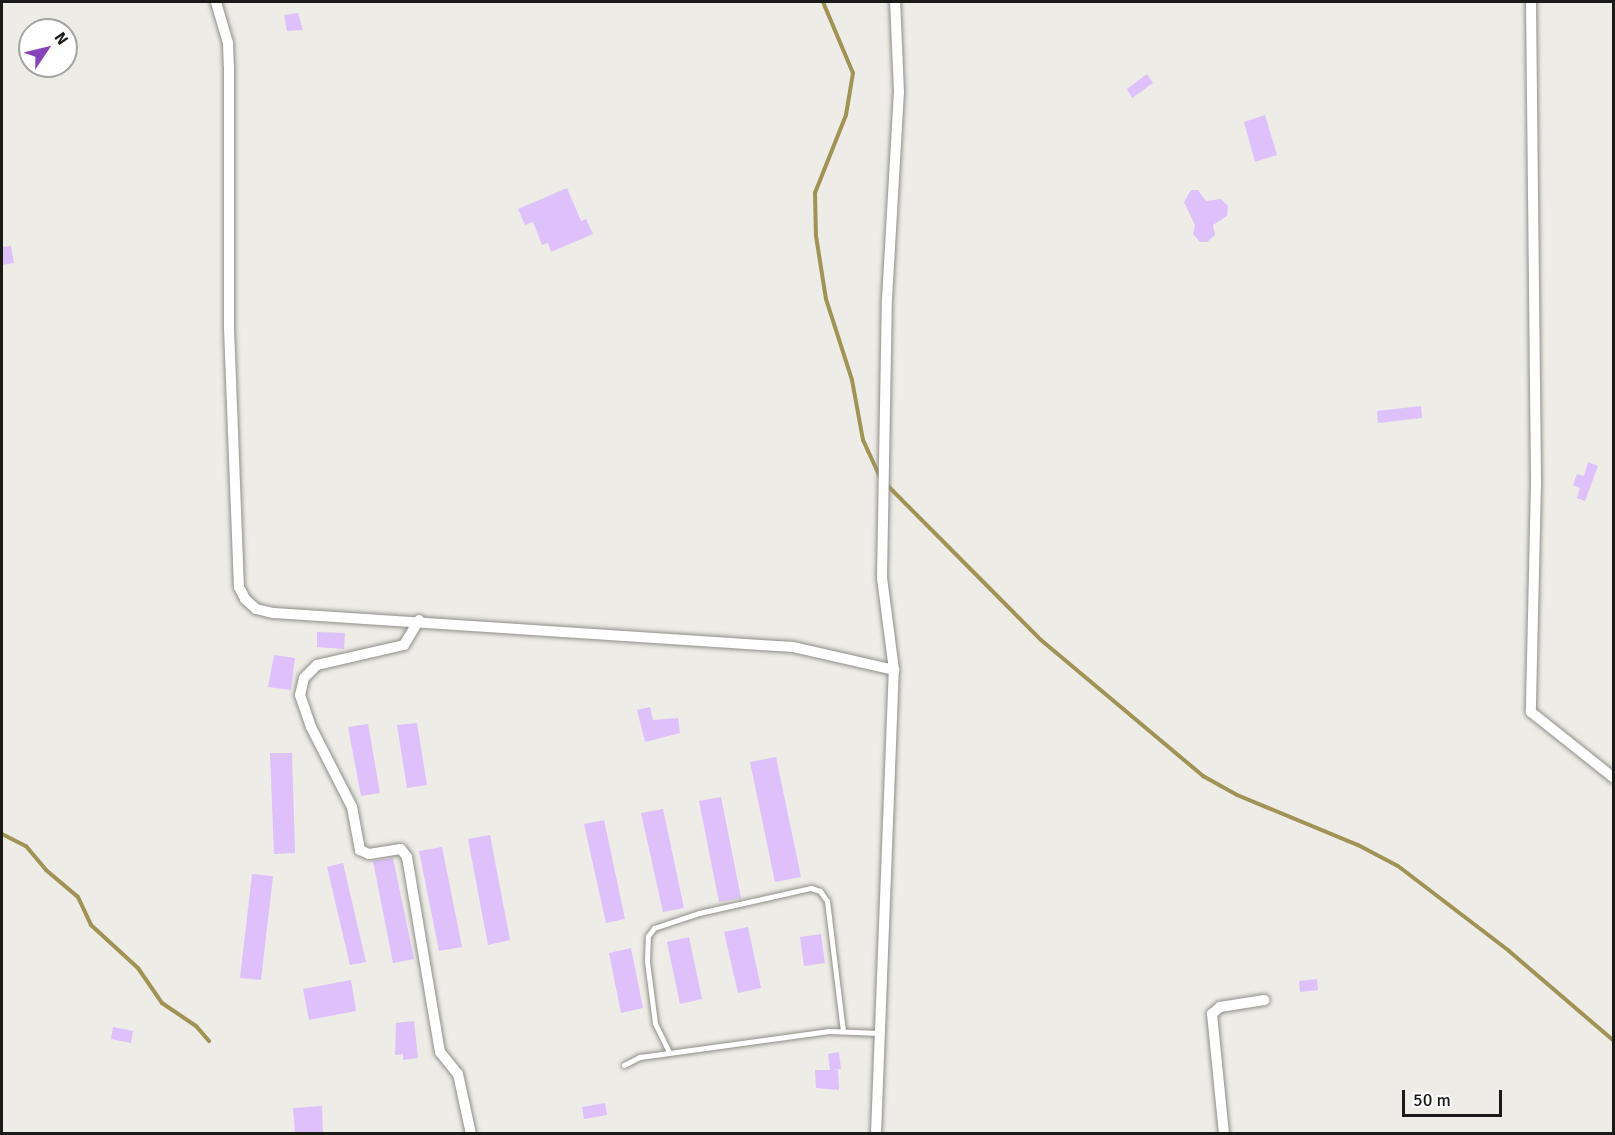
<!DOCTYPE html>
<style>
body{margin:0}
#map{position:relative;width:1615px;height:1135px;overflow:hidden;background:#edece6;font-family:Signika,sans-serif}
div>[style]{position:absolute}
[style*='--x']{left:calc(var(--x)*1px);top:calc(var(--y)*1px);width:calc(var(--w)*1px);rotate:calc(var(--a)*1deg)}
.stream>*{height:4px;margin:-2px;padding:0 2px;transform-origin:2px;border-radius:2px;background:#a19255}
.building>*{inset:0;background:#dec1fa}
.roads{filter:drop-shadow(0 0 2px #8f8e88) drop-shadow(0 0 2px #8f8e88)}
.lane>*{height:5px;margin:-2.5px;padding:0 2.5px;transform-origin:2.5px;border-radius:2.5px;background:#fff}
.street>*{height:10px;margin:-5px;padding:0 5px;transform-origin:5px;border-radius:5px;background:#fff}
span{translate:-50% -50%;white-space:nowrap;text-align:center;line-height:1.15;-webkit-text-stroke:5px #fff;paint-order:stroke}
.frame{position:absolute;inset:0;border:3px solid #1a1a18;pointer-events:none}
.north{position:absolute;left:18px;top:18px;width:60px;height:60px;box-sizing:border-box;background:#fff;border:2px solid #a3a3a3;border-radius:50%;rotate:55deg;font-size:16px;font-weight:700;line-height:24px;text-align:center;color:#1a1a18}
.north::after{content:'';display:block;margin:auto;width:21px;height:27px;background:#8744b8;clip-path:polygon(50% 0,100% 100%,50% 72%,0 100%)}
.scale{position:absolute;left:1402px;top:1090px;width:100px;height:27px;box-sizing:border-box;border:3px solid #1a1a18;border-top:0;padding-left:8px;font-size:18px;line-height:21px;white-space:nowrap;color:#1a1a18;-webkit-text-stroke:4px #fff;paint-order:stroke}
</style>
<div id="map">
<div class="stream">
<i style="--x:823;--y:2;--w:77;--a:67.1"></i>
<i style="--x:853;--y:73;--w:43;--a:99.5"></i>
<i style="--x:846;--y:115;--w:84;--a:111.7"></i>
<i style="--x:815;--y:193;--w:43;--a:88.7"></i>
<i style="--x:816;--y:236;--w:64;--a:81"></i>
<i style="--x:826;--y:299;--w:85;--a:72.2"></i>
<i style="--x:852;--y:380;--w:61;--a:79.6"></i>
<i style="--x:863;--y:440;--w:41;--a:65.3"></i>
<i style="--x:887;--y:485;--w:218;--a:45.2"></i>
<i style="--x:1041;--y:640;--w:212;--a:40"></i>
<i style="--x:1203;--y:776;--w:39;--a:29"></i>
<i style="--x:1237;--y:795;--w:131;--a:22.5"></i>
<i style="--x:1358;--y:845;--w:45;--a:27.7"></i>
<i style="--x:1398;--y:866;--w:140;--a:37.4"></i>
<i style="--x:1509;--y:951;--w:138;--a:40.6"></i>
<i style="--x:2;--y:834;--w:27;--a:27"></i>
<i style="--x:26;--y:846;--w:31;--a:50"></i>
<i style="--x:46;--y:870;--w:42;--a:40.2"></i>
<i style="--x:78;--y:897;--w:31;--a:65"></i>
<i style="--x:91;--y:925;--w:64;--a:42.5"></i>
<i style="--x:138;--y:968;--w:42;--a:55.6"></i>
<i style="--x:162;--y:1003;--w:41;--a:34.1"></i>
<i style="--x:196;--y:1026;--w:20;--a:49"></i>
</div>
<div class="building">
<i style="clip-path:polygon(298px 13px,303px 30px,287px 31px,284px 15px)"></i>
<i style="clip-path:polygon(1147px 74px,1153px 83px,1132px 98px,1127px 89px)"></i>
<i style="clip-path:polygon(1265px 115px,1277px 155px,1255px 162px,1244px 122px)"></i>
<i style="clip-path:polygon(567px 188px,581px 221px,586px 219px,593px 234px,551px 252px,548px 243px,542px 245px,533px 222px,525px 225px,518px 209px)"></i>
<i style="clip-path:polygon(1191px 190px,1198px 190px,1206px 201px,1221px 199px,1228px 206px,1227px 216px,1213px 225px,1215px 235px,1207px 242px,1200px 242px,1193px 234px,1195px 225px,1184px 202px)"></i>
<i style="clip-path:polygon(11px 246px,14px 263px,2px 265px,2px 247px)"></i>
<i style="clip-path:polygon(1421px 406px,1422px 418px,1378px 423px,1377px 411px)"></i>
<i style="clip-path:polygon(1588px 462px,1598px 466px,1585px 501px,1577px 498px,1580px 488px,1573px 485px,1577px 474px,1584px 476px)"></i>
<i style="clip-path:polygon(317px 632px,345px 633px,344px 649px,317px 647px)"></i>
<i style="clip-path:polygon(274px 655px,295px 658px,291px 690px,268px 687px)"></i>
<i style="clip-path:polygon(650px 707px,653px 720px,678px 718px,680px 733px,645px 742px,637px 710px)"></i>
<i style="clip-path:polygon(417px 723px,427px 785px,407px 788px,397px 725px)"></i>
<i style="clip-path:polygon(368px 724px,380px 793px,361px 796px,348px 727px)"></i>
<i style="clip-path:polygon(270px 753px,292px 753px,295px 853px,274px 854px)"></i>
<i style="clip-path:polygon(776px 757px,801px 877px,775px 882px,750px 762px)"></i>
<i style="clip-path:polygon(721px 797px,741px 898px,719px 902px,699px 801px)"></i>
<i style="clip-path:polygon(663px 809px,684px 908px,663px 912px,641px 813px)"></i>
<i style="clip-path:polygon(604px 820px,625px 919px,606px 923px,584px 824px)"></i>
<i style="clip-path:polygon(490px 835px,510px 940px,488px 945px,468px 839px)"></i>
<i style="clip-path:polygon(442px 847px,462px 947px,439px 951px,419px 851px)"></i>
<i style="clip-path:polygon(393px 858px,414px 959px,393px 963px,373px 861px)"></i>
<i style="clip-path:polygon(343px 863px,366px 962px,350px 965px,327px 867px)"></i>
<i style="clip-path:polygon(252px 874px,273px 876px,261px 980px,240px 978px)"></i>
<i style="clip-path:polygon(748px 927px,761px 988px,738px 993px,724px 932px)"></i>
<i style="clip-path:polygon(821px 934px,825px 963px,804px 966px,800px 937px)"></i>
<i style="clip-path:polygon(689px 937px,702px 999px,680px 1004px,667px 942px)"></i>
<i style="clip-path:polygon(631px 948px,643px 1008px,621px 1013px,609px 953px)"></i>
<i style="clip-path:polygon(1317px 979px,1318px 990px,1300px 992px,1299px 981px)"></i>
<i style="clip-path:polygon(351px 980px,356px 1011px,309px 1020px,303px 989px)"></i>
<i style="clip-path:polygon(414px 1021px,418px 1058px,403px 1060px,403px 1054px,395px 1055px,396px 1023px)"></i>
<i style="clip-path:polygon(113px 1027px,133px 1031px,131px 1043px,111px 1039px)"></i>
<i style="clip-path:polygon(839px 1052px,841px 1069px,831px 1070px,838px 1070px,839px 1090px,816px 1088px,815px 1070px,830px 1070px,828px 1054px)"></i>
<i style="clip-path:polygon(605px 1103px,607px 1115px,584px 1119px,582px 1107px)"></i>
<i style="clip-path:polygon(322px 1106px,323px 1134px,295px 1134px,293px 1108px)"></i>
</div>
<div class="roads">
<div class="lane">
<i style="--x:669;--y:1052;--w:32;--a:-116"></i>
<i style="--x:655;--y:1023;--w:63;--a:-97.4"></i>
<i style="--x:647;--y:961;--w:25;--a:-88"></i>
<i style="--x:648;--y:936;--w:10;--a:-53"></i>
<i style="--x:654;--y:928;--w:47;--a:-18.4"></i>
<i style="--x:699;--y:913;--w:115;--a:-12.6"></i>
<i style="--x:811;--y:888;--w:9;--a:18"></i>
<i style="--x:820;--y:891;--w:12;--a:55"></i>
<i style="--x:827;--y:901;--w:131;--a:83"></i>
<i style="--x:624;--y:1065;--w:18;--a:-27"></i>
<i style="--x:640;--y:1057;--w:191;--a:-7.8"></i>
<i style="--x:829;--y:1031;--w:50;--a:2.3"></i>
</div>
<div class="street">
<i style="--x:216;--y:2;--w:43;--a:73.7"></i>
<i style="--x:228;--y:43;--w:23;--a:88"></i>
<i style="--x:229;--y:66;--w:262;--a:90"></i>
<i style="--x:229;--y:328;--w:259;--a:87.8"></i>
<i style="--x:239;--y:587;--w:13;--a:63"></i>
<i style="--x:245;--y:599;--w:15;--a:42"></i>
<i style="--x:256;--y:609;--w:18;--a:13"></i>
<i style="--x:274;--y:613;--w:520;--a:3.75"></i>
<i style="--x:793;--y:647;--w:104;--a:12.8"></i>
<i style="--x:1531;--y:2;--w:481;--a:89.4"></i>
<i style="--x:1536;--y:483;--w:229;--a:91.3"></i>
<i style="--x:1531;--y:712;--w:106;--a:38.5"></i>
<i style="--x:419;--y:620;--w:29;--a:121"></i>
<i style="--x:404;--y:645;--w:89;--a:167.1"></i>
<i style="--x:317;--y:665;--w:18;--a:135"></i>
<i style="--x:304;--y:678;--w:17;--a:103"></i>
<i style="--x:300;--y:695;--w:34;--a:71"></i>
<i style="--x:311;--y:727;--w:90;--a:62.9"></i>
<i style="--x:352;--y:807;--w:44;--a:79.5"></i>
<i style="--x:360;--y:850;--w:10;--a:24"></i>
<i style="--x:369;--y:854;--w:32;--a:-9"></i>
<i style="--x:401;--y:849;--w:10;--a:53"></i>
<i style="--x:407;--y:857;--w:198;--a:80.4"></i>
<i style="--x:440;--y:1052;--w:28;--a:51"></i>
<i style="--x:458;--y:1074;--w:61;--a:77.8"></i>
<i style="--x:876;--y:1134;--w:464;--a:-87.8"></i>
<i style="--x:894;--y:670;--w:93;--a:-97.4"></i>
<i style="--x:882;--y:578;--w:279;--a:-89"></i>
<i style="--x:887;--y:299;--w:207;--a:-86.7"></i>
<i style="--x:899;--y:92;--w:90;--a:-92.5"></i>
<i style="--x:1224;--y:1134;--w:121;--a:-95.7"></i>
<i style="--x:1212;--y:1014;--w:11;--a:-41"></i>
<i style="--x:1220;--y:1007;--w:45;--a:-9"></i>
</div>
</div>
<div class="frame"></div>
<div class="north">N</div>
<div class="scale">50 m</div>
</div>
